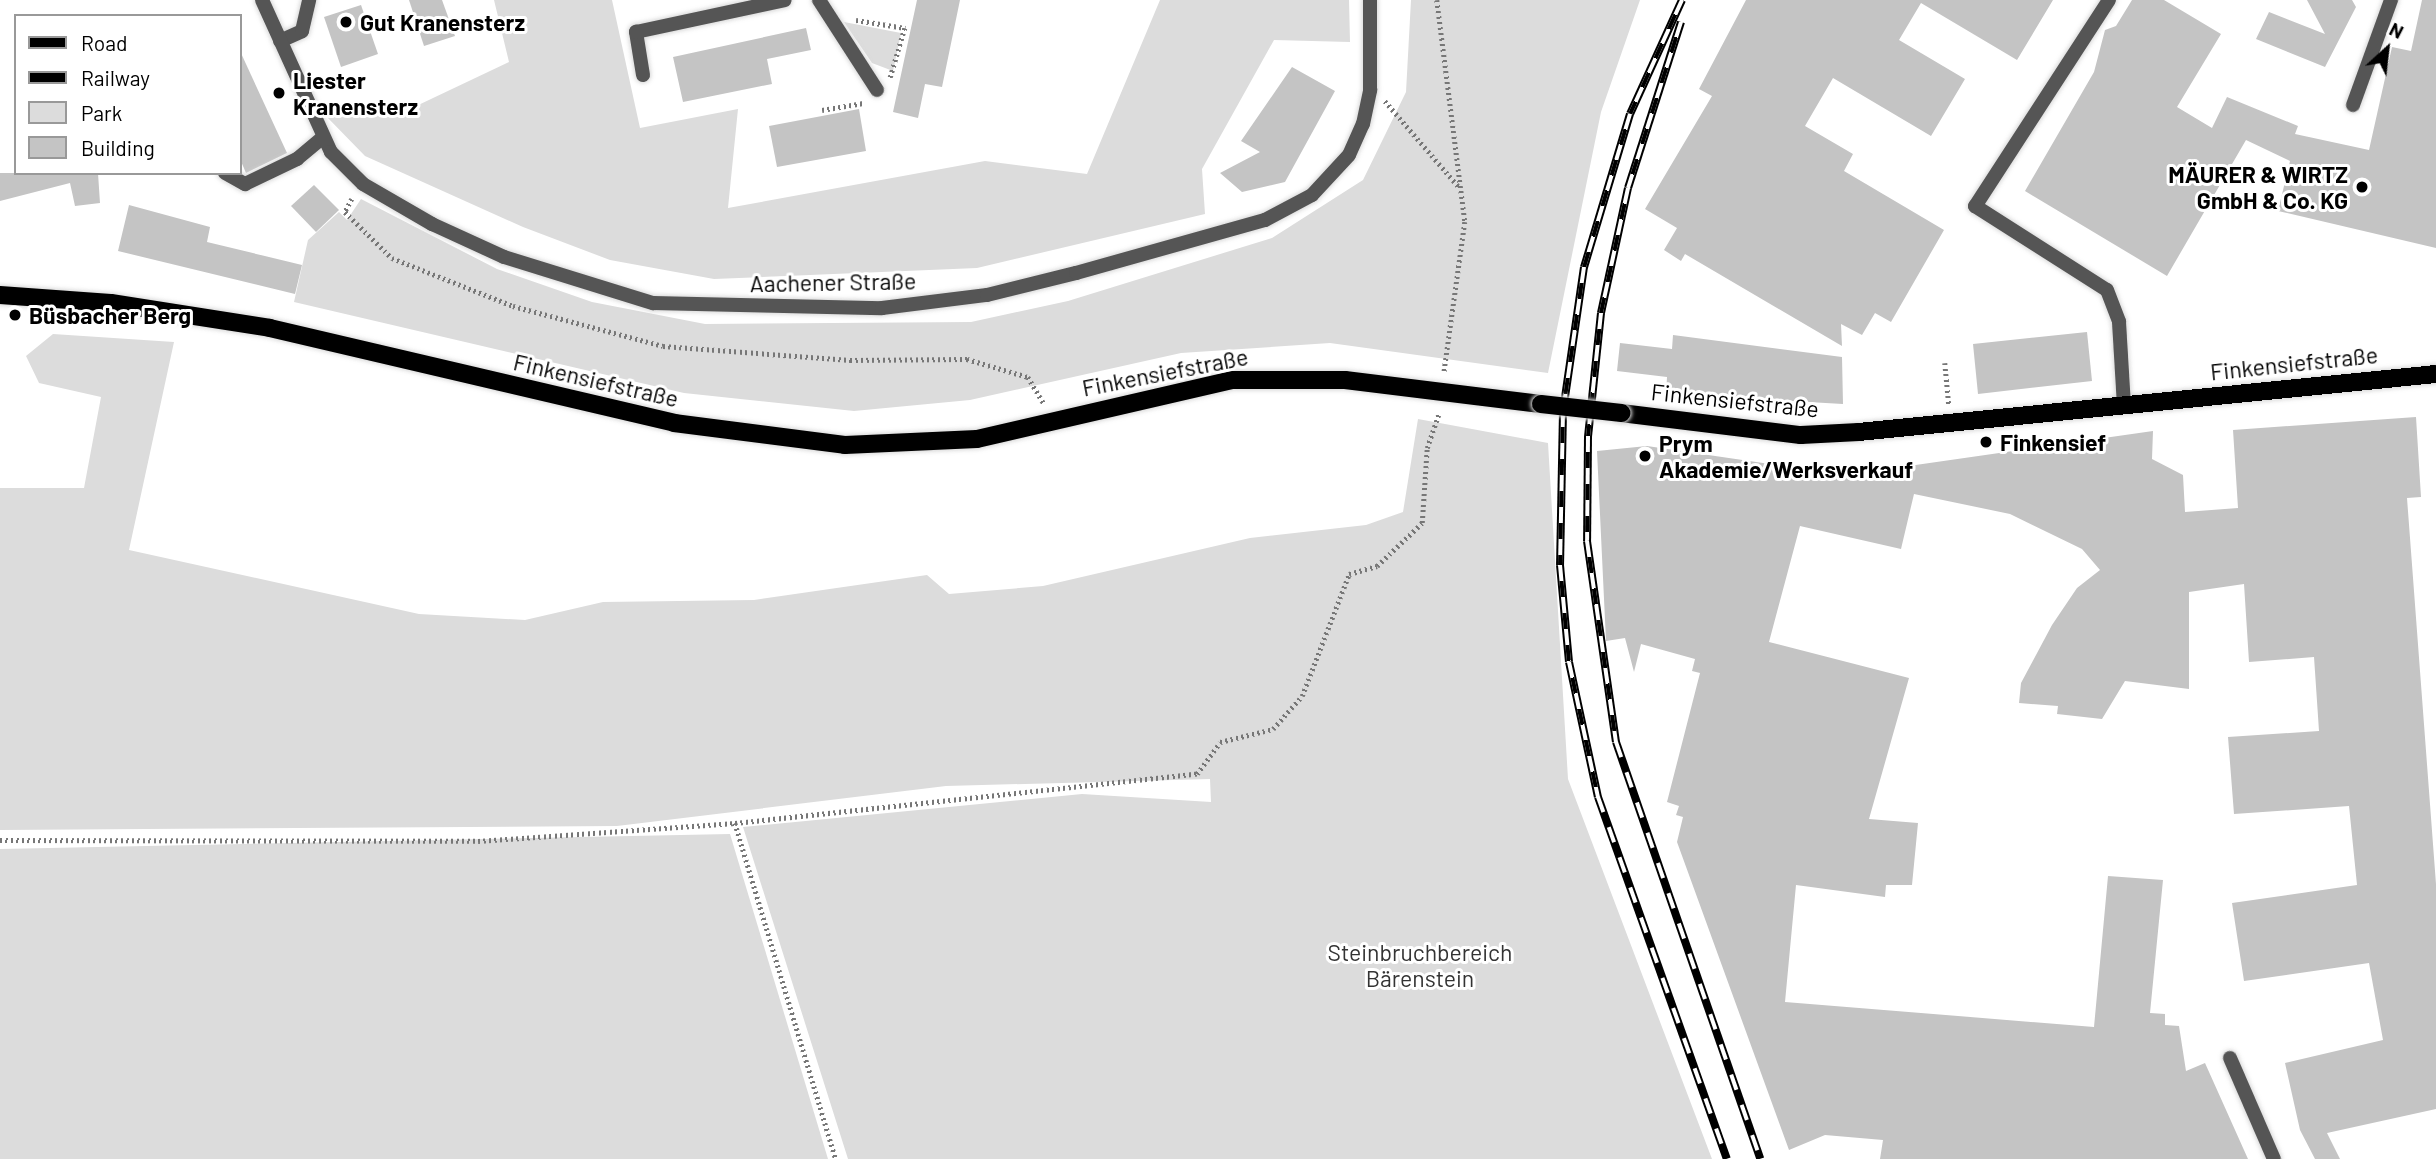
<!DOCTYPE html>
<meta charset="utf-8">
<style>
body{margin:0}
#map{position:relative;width:2436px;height:1159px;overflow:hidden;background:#fff;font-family:Barlow,sans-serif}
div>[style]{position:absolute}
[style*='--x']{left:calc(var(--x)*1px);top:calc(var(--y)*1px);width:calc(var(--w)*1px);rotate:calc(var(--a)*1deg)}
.green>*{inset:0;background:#dcdcdc}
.building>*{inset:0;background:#c4c4c4}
.path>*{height:4.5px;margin-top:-2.25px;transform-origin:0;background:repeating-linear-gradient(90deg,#777 0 2px,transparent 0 5.5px)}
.roads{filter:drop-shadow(0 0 2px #dbdbdb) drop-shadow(0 0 2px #dbdbdb)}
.service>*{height:14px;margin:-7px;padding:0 7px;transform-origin:7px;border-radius:7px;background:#555}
.minor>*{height:14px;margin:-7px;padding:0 7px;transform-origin:7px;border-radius:7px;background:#555}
.tertiary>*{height:14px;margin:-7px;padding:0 7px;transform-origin:7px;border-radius:7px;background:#555}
.primary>*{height:18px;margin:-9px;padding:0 9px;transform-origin:9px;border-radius:9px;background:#000}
.rail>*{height:8px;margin-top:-4px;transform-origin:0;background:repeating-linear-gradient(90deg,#fff 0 16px,#000 0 32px);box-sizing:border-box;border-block:2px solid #000}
.bridges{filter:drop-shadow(0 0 2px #dbdbdb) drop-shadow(0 0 2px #dbdbdb)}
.primary-bridge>*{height:18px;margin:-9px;padding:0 9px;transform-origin:9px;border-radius:9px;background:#000}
.dots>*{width:19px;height:19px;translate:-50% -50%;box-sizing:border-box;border:4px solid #fff;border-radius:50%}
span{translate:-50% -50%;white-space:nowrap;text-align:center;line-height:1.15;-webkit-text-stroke:6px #fff;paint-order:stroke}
.poi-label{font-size:23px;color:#000;font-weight:700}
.left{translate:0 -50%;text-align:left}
.right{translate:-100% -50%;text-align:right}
.street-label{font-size:23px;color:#000}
.park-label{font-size:23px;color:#333}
.legend{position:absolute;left:14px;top:14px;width:228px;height:161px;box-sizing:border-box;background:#fff;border:2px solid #999;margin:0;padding:9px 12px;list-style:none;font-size:21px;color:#000}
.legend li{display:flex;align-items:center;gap:14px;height:35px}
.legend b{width:35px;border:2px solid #999}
.north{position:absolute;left:2352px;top:14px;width:70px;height:70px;-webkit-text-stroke:5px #fff;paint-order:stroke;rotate:27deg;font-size:19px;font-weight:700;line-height:28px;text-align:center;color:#000}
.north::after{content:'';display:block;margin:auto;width:24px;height:32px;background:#000;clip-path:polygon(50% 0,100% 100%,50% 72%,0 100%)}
</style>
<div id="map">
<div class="green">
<i style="clip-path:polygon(494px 0,612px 0,640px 128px,738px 109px,728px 208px,985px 161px,1087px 174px,1160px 0,1349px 0,1350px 42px,1274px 40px,1202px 169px,1205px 214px,977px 268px,714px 279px,610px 260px,523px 227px,365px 156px,326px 116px,412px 108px,509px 62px)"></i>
<i style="clip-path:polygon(1411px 0,1640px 0,1601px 112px,1548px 373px,1330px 343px,1181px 353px,970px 400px,854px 411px,684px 393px,294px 302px,308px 240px,339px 212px,347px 220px,361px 199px,497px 269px,592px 302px,705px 324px,971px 322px,1068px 301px,1272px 238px,1363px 180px,1406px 92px)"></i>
<i style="clip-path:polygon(844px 22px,901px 33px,893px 71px,872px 63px)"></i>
<i style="clip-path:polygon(53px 334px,174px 342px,129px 550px,419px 614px,525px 620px,603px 602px,754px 600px,927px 575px,949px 594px,1043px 586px,1250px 538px,1366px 525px,1403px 512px,1418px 419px,1548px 443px,1568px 779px,1712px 1159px,848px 1159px,743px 827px,1082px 794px,1211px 802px,1210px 779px,946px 786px,617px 826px,0 830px,0 488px,84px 488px,101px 397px,39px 383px,26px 356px)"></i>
<i style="clip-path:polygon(730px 834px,828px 1159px,0 1159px,0 849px)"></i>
</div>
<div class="building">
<i style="clip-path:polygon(409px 0,442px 0,455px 36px,424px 46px)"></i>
<i style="clip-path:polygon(917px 0,960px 0,942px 87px,925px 84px,918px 118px,893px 112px)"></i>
<i style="clip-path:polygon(1746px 0,2053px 0,2017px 60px,1921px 3px,1899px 40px,1965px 79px,1931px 136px,1833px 78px,1805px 126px,1853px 154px,1844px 171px,1944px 230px,1891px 322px,1875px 313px,1862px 335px,1841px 324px,1842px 346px,1685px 254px,1681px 261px,1664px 250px,1677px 228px,1645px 209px,1712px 96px,1699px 89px)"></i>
<i style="clip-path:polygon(2132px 0,2164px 0,2221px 34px,2177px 107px,2212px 128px,2227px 97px,2298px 126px,2295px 134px,2369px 150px,2392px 47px,2411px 51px,2422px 0,2436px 0,2436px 248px,2278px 211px,2290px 161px,2246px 140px,2167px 276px,2025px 191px,2094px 72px,2105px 30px,2116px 26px)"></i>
<i style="clip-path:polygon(2307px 0,2352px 0,2356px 7px,2325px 67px,2256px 39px,2269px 12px,2325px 34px)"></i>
<i style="clip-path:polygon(361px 5px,378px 54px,341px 67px,324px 17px)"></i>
<i style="clip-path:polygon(806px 28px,811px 50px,767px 59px,772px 84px,683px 102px,673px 57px)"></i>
<i style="clip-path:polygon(240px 51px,287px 153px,246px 173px,240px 159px)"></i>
<i style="clip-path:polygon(1292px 67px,1335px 91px,1285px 182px,1242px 192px,1220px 173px,1260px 152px,1241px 141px)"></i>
<i style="clip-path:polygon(859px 109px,866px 151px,777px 167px,769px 126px)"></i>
<i style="clip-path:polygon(0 173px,98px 173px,100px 203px,75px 206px,70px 183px,0 201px)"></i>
<i style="clip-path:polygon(314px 185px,339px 210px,316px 232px,291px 206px)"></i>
<i style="clip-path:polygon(129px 205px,210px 227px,207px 242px,302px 265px,295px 294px,118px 251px)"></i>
<i style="clip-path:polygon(2087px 332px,2092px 381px,1978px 394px,1973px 344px)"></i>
<i style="clip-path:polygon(1673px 335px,1842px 357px,1843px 404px,1666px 394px,1667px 377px,1617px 371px,1620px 343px,1672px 349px)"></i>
<i style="clip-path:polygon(2416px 417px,2421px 497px,2407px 498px,2436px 884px,2436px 1109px,2327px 1133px,2340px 1159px,2315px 1159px,2300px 1130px,2285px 1063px,2383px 1040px,2369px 963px,2244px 981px,2232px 903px,2357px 885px,2349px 806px,2234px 814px,2228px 737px,2319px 731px,2314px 657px,2249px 662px,2244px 584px,2189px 592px,2189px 689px,2125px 681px,2102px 719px,2057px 714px,2058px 706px,2019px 703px,2021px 683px,2052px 625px,2077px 588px,2100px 570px,2082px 549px,2010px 514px,1914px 494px,1901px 549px,1800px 526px,1769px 642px,1909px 678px,1869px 819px,1918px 823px,1912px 885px,1886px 885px,1885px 897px,1796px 885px,1785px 1002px,2094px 1027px,2108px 876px,2163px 880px,2150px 1013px,2165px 1014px,2165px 1025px,2179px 1026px,2186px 1071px,2205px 1063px,2248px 1159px,1880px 1159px,1883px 1140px,1825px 1135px,1789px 1150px,1677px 842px,1683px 817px,1676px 815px,1679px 806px,1667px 802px,1700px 673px,1692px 671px,1695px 659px,1641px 644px,1634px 672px,1625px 638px,1606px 641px,1597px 451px,1647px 446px,1846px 475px,2153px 431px,2152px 459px,2183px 475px,2185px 512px,2238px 508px,2233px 430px)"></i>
</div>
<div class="path">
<i style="--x:1437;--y:0;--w:224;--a:82.8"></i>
<i style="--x:1465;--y:222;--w:153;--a:97.9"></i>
<i style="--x:856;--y:20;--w:50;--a:9.3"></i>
<i style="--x:905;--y:28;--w:53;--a:106.4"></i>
<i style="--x:1385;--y:101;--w:113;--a:49.3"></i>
<i style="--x:822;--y:110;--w:42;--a:-9.7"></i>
<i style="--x:352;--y:199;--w:15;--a:118"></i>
<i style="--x:345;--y:212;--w:66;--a:44.4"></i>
<i style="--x:392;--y:258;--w:130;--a:21.6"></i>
<i style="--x:513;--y:306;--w:155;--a:14.9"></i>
<i style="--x:663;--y:346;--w:188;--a:4.3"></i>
<i style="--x:850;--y:360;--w:117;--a:-0.5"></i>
<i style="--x:967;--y:359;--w:64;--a:16.4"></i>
<i style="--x:1028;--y:377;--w:31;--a:59"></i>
<i style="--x:1945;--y:363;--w:42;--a:84.6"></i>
<i style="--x:735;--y:823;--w:351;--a:73.3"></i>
<i style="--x:0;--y:840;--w:478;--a:0.1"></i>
<i style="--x:478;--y:841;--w:258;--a:-4"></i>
<i style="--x:735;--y:823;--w:465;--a:-6.1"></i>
<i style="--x:1197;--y:774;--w:39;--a:-54"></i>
<i style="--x:1220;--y:742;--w:55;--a:-13.8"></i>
<i style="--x:1273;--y:729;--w:44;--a:-48.7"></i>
<i style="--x:1302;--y:696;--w:131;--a:-68.9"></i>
<i style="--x:1349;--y:574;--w:29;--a:-16"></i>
<i style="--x:1377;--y:566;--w:62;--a:-43.7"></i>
<i style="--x:1422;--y:523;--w:75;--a:-86.2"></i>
<i style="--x:1427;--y:448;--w:37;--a:-71"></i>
</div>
<div class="roads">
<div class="service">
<i style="--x:2109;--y:0;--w:246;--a:123"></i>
<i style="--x:1975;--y:206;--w:156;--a:32.5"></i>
<i style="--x:2107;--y:290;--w:34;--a:69"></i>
<i style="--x:2119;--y:322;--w:84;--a:86.6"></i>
<i style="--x:280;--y:41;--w:24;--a:-24"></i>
<i style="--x:302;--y:31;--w:32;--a:-77"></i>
<i style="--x:2353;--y:105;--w:112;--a:-70.1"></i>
<i style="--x:225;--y:173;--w:23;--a:29"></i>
<i style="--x:245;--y:184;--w:58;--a:-25.7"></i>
<i style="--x:297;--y:159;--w:33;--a:-40"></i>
<i style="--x:2230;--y:1058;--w:110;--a:66.5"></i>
</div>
<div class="minor">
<i style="--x:819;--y:0;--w:107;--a:57.2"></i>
<i style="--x:643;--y:75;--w:44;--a:-99.2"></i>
<i style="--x:636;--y:32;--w:152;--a:-12.1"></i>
</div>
<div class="tertiary">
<i style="--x:262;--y:0;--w:167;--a:65.6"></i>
<i style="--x:331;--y:152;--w:45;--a:45"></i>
<i style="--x:363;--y:184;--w:80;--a:30.1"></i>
<i style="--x:432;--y:224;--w:79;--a:24.6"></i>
<i style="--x:504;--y:257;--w:156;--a:17.2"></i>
<i style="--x:653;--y:303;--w:229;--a:1.3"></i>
<i style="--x:882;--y:308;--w:106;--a:-7.1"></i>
<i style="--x:987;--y:295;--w:92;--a:-13.9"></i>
<i style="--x:1076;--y:273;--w:196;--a:-15.7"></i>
<i style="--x:1265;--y:220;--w:53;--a:-28"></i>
<i style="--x:1312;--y:195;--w:54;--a:-47.2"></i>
<i style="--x:1349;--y:155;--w:34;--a:-66"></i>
<i style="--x:1363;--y:124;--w:35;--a:-78"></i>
<i style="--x:1370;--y:90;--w:90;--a:-90"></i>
</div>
<div class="primary">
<i style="--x:0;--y:295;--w:111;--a:4.1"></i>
<i style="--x:111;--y:303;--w:161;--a:8.9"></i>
<i style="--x:270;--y:328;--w:415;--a:13.2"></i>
<i style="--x:674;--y:423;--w:172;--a:7.3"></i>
<i style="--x:845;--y:445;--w:132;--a:-2.6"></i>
<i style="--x:977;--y:439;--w:262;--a:-13"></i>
<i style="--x:1232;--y:380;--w:113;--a:0"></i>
<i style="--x:1345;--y:380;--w:197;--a:7"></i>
<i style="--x:1621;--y:413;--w:181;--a:7"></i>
<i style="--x:1801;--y:435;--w:58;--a:-3"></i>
<i style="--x:1859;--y:432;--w:580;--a:-5.74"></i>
</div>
</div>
<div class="rail">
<i style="--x:1682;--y:0;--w:125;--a:114.5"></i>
<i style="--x:1630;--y:114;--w:160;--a:106.7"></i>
<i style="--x:1584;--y:267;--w:146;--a:98.3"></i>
<i style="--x:1563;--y:411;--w:154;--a:91.1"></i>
<i style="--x:1560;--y:565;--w:97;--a:84.7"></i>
<i style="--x:1569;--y:662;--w:138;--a:77.9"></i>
<i style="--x:1598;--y:797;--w:384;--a:70.4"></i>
<i style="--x:1681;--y:22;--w:174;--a:107.7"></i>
<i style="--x:1628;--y:188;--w:128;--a:102.2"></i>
<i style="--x:1601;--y:313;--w:124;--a:96"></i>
<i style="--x:1588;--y:436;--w:105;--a:90.5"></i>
<i style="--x:1587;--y:541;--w:203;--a:81.8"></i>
<i style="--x:1616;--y:742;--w:441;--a:70.9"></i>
</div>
<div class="bridges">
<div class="primary-bridge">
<i style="--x:1541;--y:404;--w:81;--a:6.4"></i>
</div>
</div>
<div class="dots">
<i style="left:346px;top:22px;background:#000"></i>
<i style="left:279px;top:93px;background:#000"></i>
<i style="left:2362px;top:187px;background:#000"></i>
<i style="left:15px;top:315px;background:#000"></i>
<i style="left:1986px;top:442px;background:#000"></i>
<i style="left:1645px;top:456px;background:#000"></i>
</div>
<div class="poi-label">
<span class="left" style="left:360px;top:22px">Gut Kranensterz</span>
<span class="left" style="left:293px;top:93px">Liester<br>Kranensterz</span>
<span class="right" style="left:2348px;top:187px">MÄURER &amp; WIRTZ<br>GmbH &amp; Co. KG</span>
<span class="left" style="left:29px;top:315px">Büsbacher Berg</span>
<span class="left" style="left:2000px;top:442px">Finkensief</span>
<span class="left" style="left:1659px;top:456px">Prym<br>Akademie/Werksverkauf</span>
</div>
<div class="street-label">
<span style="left:833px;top:282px;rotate:-1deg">Aachener Straße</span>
<span style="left:2294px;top:363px;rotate:-6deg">Finkensiefstraße</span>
<span style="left:1165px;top:372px;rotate:-11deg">Finkensiefstraße</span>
<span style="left:596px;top:380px;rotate:13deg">Finkensiefstraße</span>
<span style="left:1735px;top:400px;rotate:6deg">Finkensiefstraße</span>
</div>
<div class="park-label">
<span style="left:1420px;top:965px">Steinbruchbereich<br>Bärenstein</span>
</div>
<ul class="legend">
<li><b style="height:9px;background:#000"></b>Road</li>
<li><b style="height:9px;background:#000"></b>Railway</li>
<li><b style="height:19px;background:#dcdcdc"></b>Park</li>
<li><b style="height:19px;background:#c4c4c4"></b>Building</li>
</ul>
<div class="north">N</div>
</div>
